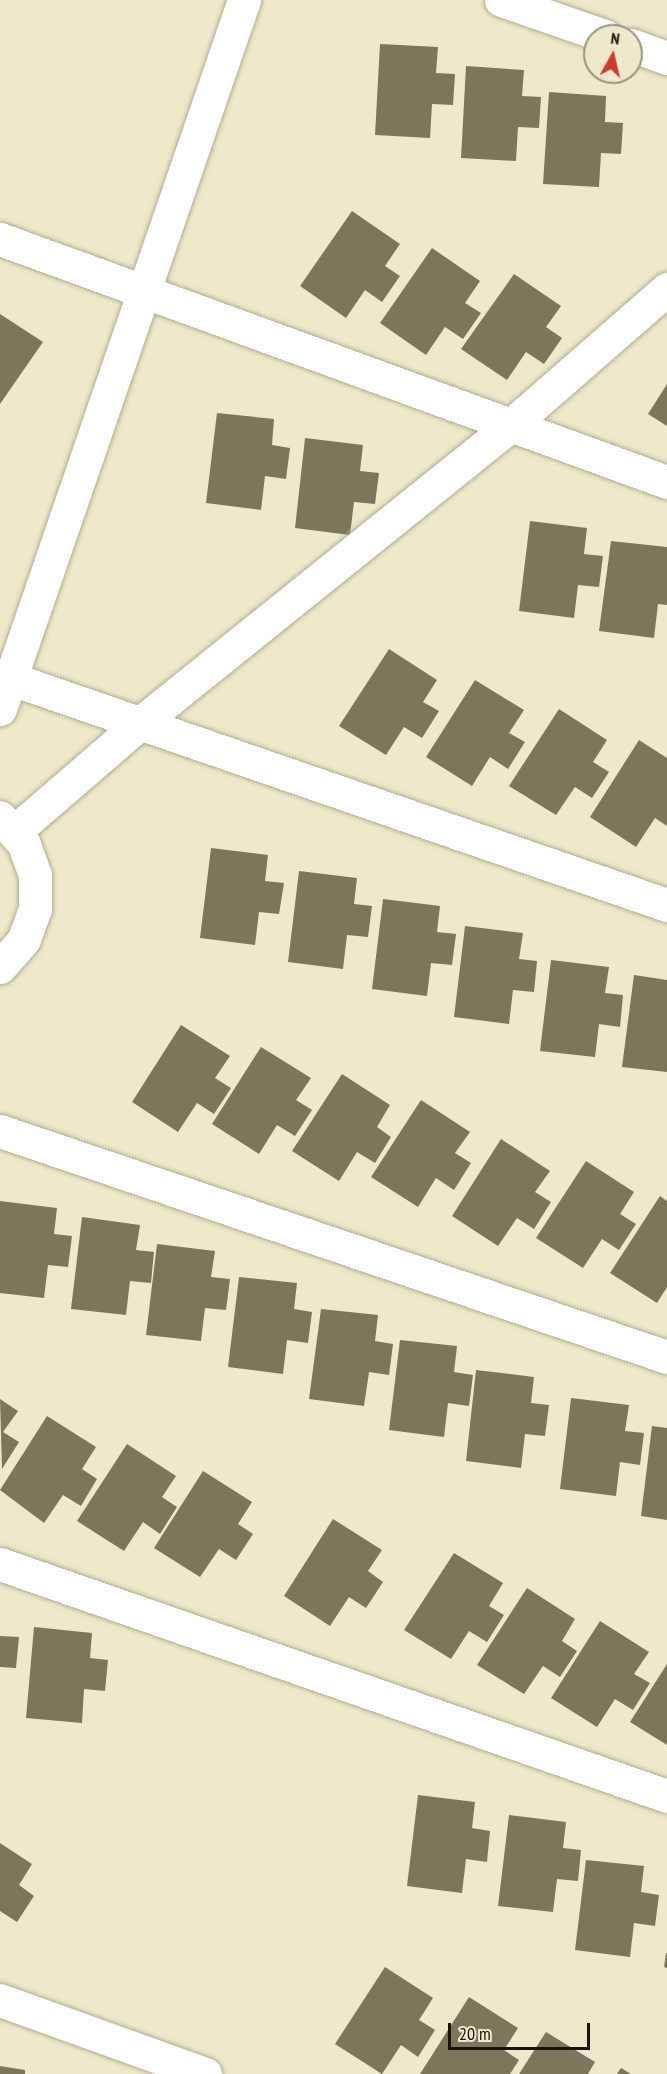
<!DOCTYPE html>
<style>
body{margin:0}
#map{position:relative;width:667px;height:2074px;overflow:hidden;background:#eee9cb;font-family:"PT Sans Narrow",sans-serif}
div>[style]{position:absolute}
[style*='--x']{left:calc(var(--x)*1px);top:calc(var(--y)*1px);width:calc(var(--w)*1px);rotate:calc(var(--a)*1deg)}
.building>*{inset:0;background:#7c775b}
.roads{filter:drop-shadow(0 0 2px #b2ae90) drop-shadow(0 0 2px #b2ae90)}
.street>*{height:33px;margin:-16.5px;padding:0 16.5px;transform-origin:16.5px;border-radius:16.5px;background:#fff}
span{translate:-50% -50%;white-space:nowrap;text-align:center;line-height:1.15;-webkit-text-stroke:6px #eee9cb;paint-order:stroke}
.north{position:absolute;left:583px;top:24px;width:60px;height:60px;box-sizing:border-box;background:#eee9cb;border:2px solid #98947e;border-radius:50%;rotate:8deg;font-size:16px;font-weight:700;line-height:24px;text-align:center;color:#17150a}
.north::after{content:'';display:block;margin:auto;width:21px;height:27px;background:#ca3d2d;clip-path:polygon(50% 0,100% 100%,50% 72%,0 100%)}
.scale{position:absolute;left:448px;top:2023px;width:142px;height:27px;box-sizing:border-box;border:3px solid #17150a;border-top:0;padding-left:8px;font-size:18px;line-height:21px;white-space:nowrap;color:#17150a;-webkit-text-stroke:4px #eee9cb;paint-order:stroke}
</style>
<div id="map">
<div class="building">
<i style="clip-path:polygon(380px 44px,438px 47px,436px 73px,455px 74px,453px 105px,432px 104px,430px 138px,375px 135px)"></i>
<i style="clip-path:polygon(466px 66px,524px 70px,522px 96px,541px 97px,539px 128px,518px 127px,516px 161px,461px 158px)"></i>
<i style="clip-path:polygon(549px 92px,606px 96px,605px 122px,623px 123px,621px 154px,601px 153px,599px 187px,543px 184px)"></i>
<i style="clip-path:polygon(352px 211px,400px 244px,385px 266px,400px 276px,382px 302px,365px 290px,346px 318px,300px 286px)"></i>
<i style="clip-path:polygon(432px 248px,480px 281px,465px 303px,481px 313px,463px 339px,445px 327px,426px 355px,380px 323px)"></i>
<i style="clip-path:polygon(514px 274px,561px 306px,546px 327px,562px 338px,544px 364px,526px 352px,507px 380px,461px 349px)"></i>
<i style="clip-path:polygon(0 314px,43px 342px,0 404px)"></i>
<i style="clip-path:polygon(667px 384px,667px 426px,648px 414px)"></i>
<i style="clip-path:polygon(217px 413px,274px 419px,272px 445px,290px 448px,286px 479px,265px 476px,261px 510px,206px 503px)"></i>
<i style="clip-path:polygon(305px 438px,363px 445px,360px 471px,379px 473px,375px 504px,354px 502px,350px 535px,295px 528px)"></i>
<i style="clip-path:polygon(530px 521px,587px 528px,584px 554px,603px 556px,599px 587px,578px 585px,574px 618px,519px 611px)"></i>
<i style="clip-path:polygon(611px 541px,667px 547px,667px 605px,658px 604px,654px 638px,599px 631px)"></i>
<i style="clip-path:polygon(389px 649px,437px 680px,423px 702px,439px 711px,422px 738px,404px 727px,386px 755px,339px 726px)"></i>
<i style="clip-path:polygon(475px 680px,524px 710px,509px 733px,525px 742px,508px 769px,490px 757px,472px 786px,426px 757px)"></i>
<i style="clip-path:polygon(559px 709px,607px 740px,593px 762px,609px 772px,592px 798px,575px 787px,556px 815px,509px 786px)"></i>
<i style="clip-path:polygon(639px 740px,667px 758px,667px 826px,655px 818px,636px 847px,590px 817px)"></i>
<i style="clip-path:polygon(211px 848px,268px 855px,265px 881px,284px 883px,279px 914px,259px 912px,255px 945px,200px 938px)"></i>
<i style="clip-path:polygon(299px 871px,357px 878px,354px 904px,372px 906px,368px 937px,347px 935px,343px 969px,288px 962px)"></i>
<i style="clip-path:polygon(383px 899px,440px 906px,437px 932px,456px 934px,452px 965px,431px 963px,427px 996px,372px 989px)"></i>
<i style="clip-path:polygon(465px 926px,523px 933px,519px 959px,537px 961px,534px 992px,513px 990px,509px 1024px,454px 1017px)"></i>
<i style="clip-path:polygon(551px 960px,609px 967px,605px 993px,623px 995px,620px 1027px,599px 1024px,595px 1057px,540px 1051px)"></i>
<i style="clip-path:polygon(634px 975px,667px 980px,667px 1072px,622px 1067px)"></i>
<i style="clip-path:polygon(181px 1025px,230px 1056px,215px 1078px,231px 1088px,214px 1114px,197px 1103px,178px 1132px,132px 1102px)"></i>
<i style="clip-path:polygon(261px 1047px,311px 1078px,296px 1100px,312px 1110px,295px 1136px,277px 1125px,259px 1154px,212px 1124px)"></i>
<i style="clip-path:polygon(342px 1074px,390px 1105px,377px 1127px,391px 1137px,375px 1163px,357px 1152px,339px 1181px,292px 1151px)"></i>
<i style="clip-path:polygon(421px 1100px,470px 1132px,455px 1153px,471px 1163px,454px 1190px,436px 1178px,418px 1207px,371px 1177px)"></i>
<i style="clip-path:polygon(501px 1139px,550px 1171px,535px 1192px,551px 1202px,534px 1229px,517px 1218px,498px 1246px,452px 1216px)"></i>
<i style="clip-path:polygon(586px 1161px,634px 1192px,620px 1214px,636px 1224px,619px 1250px,602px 1239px,583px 1268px,536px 1238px)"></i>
<i style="clip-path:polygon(660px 1196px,667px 1201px,667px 1287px,657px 1303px,610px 1273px)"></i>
<i style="clip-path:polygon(0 1201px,57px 1208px,54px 1234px,72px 1236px,68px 1267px,48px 1265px,44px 1298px,0 1293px)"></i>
<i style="clip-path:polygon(82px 1217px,140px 1225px,136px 1250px,154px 1252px,151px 1283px,130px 1281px,126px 1315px,71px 1309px)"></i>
<i style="clip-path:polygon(157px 1244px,215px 1251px,211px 1277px,230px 1279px,226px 1310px,205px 1308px,201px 1341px,146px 1335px)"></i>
<i style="clip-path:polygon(239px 1277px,297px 1283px,294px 1309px,312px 1312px,308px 1343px,287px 1340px,283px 1374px,228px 1367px)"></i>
<i style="clip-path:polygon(321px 1309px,378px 1315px,375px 1341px,393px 1344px,389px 1375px,369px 1372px,364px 1406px,309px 1399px)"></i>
<i style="clip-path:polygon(400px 1340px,457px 1346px,454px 1372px,473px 1375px,469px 1406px,448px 1403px,444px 1437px,389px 1430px)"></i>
<i style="clip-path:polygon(476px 1370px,534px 1377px,531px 1403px,549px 1405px,545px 1436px,525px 1434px,521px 1468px,466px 1461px)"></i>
<i style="clip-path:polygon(571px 1398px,629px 1405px,625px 1431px,644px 1433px,640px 1465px,620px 1462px,616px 1496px,560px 1489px)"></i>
<i style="clip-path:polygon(0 1399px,18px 1411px,3px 1432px,19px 1442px,2px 1469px)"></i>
<i style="clip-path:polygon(47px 1416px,96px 1447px,82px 1469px,97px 1479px,81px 1506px,63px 1495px,44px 1523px,0 1490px)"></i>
<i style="clip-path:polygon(652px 1426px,667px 1428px,667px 1520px,641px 1516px)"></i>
<i style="clip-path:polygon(127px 1444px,176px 1476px,162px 1497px,177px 1507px,160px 1534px,143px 1522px,124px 1551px,77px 1521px)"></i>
<i style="clip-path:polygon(203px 1471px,252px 1502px,238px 1524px,253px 1534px,236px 1560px,219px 1549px,200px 1577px,154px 1548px)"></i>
<i style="clip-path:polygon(333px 1519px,382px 1550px,368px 1571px,383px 1582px,366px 1608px,349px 1597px,330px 1626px,284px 1596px)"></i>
<i style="clip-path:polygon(454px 1553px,503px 1583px,489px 1606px,504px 1615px,487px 1642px,469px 1631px,451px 1659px,404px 1630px)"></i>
<i style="clip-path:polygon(527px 1588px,575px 1619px,562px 1641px,577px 1651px,560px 1677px,543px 1666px,524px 1694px,477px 1665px)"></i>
<i style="clip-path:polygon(600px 1621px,649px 1652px,634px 1674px,650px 1683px,633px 1710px,615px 1699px,597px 1727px,551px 1698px)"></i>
<i style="clip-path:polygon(34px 1627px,92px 1633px,90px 1658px,108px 1660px,105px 1691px,84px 1689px,82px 1723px,26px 1718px)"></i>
<i style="clip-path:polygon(0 1636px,19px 1637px,16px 1668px,0 1667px)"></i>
<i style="clip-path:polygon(667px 1664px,667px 1745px,630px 1722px)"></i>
<i style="clip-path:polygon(418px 1795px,475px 1802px,472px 1828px,490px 1831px,487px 1862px,466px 1859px,462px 1893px,407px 1886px)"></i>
<i style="clip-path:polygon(509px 1815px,566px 1822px,563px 1848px,581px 1850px,578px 1881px,557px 1879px,553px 1912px,498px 1906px)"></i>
<i style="clip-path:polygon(0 1843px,32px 1864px,19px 1885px,34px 1896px,17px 1922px,0 1911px)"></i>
<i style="clip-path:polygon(586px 1860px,644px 1866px,641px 1892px,659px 1895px,655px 1926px,634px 1923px,630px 1957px,575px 1950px)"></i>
<i style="clip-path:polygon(666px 1953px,667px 1953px,667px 1968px,664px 1967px)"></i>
<i style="clip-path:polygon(385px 1967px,433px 1998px,419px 2020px,435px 2030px,418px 2057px,401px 2045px,382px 2074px,335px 2044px)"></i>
<i style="clip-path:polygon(469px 1997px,518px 2028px,504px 2050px,519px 2060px,510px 2074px,420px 2074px)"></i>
<i style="clip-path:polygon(546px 2032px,595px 2062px,588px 2074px,519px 2074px)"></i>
<i style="clip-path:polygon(0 2066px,25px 2070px,25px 2074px,0 2074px)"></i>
<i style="clip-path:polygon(621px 2068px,631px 2074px,617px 2074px)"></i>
</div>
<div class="roads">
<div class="street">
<i style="--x:501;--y:0;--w:110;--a:19.1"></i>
<i style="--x:631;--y:45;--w:38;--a:20"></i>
<i style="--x:0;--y:239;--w:710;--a:20.02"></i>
<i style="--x:0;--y:675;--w:706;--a:19.03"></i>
<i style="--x:0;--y:709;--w:750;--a:-71.01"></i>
<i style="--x:14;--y:832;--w:165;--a:-40.8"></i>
<i style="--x:139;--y:724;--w:477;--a:-38.8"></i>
<i style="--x:511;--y:425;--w:207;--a:-41.1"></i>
<i style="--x:0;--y:967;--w:37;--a:-49"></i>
<i style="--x:24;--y:939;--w:33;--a:-70"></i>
<i style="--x:35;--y:908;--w:33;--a:-90"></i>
<i style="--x:35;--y:875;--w:33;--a:-110"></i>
<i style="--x:24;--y:844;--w:36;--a:-132"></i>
<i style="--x:0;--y:1131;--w:704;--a:18.72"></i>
<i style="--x:0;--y:1564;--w:706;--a:19.18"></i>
<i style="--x:0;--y:2000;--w:218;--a:19.8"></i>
</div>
</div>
<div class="north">N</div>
<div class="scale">20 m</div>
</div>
